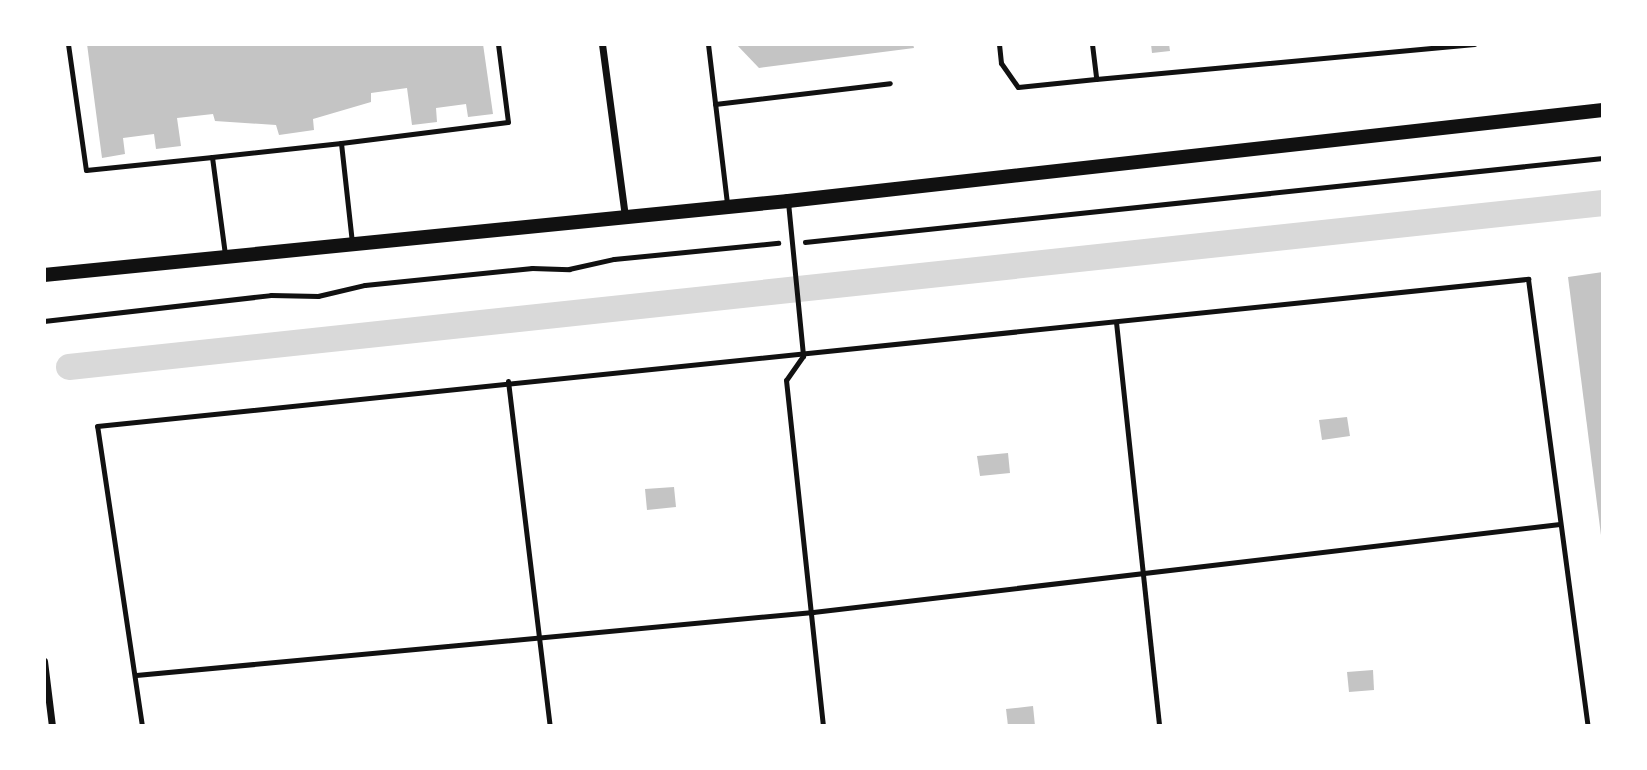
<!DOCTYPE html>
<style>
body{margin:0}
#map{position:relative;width:1647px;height:770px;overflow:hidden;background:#fff;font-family:Poppins,sans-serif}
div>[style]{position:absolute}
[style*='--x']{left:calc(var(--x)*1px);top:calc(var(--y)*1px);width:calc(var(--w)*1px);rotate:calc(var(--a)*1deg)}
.canal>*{height:26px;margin:-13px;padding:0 13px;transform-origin:13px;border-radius:13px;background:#d9d9d9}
.building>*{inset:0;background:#c4c4c4}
.path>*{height:4.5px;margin:-2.25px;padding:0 2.25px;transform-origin:2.25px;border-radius:2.25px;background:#111}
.service>*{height:5px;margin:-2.5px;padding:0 2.5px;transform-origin:2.5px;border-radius:2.5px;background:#111}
.minor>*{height:7px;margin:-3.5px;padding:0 3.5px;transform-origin:3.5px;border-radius:3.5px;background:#111}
.secondary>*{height:14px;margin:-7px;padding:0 7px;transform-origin:7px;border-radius:7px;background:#111}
span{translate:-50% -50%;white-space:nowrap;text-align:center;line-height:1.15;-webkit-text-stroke:7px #fff;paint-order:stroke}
.frame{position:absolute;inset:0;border:46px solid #fff;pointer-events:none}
</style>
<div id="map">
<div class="canal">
<i style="--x:69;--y:367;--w:1543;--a:-6.1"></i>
</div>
<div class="building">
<i style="clip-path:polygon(87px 44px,483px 44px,493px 114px,468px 117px,466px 104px,436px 108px,437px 122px,412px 125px,407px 88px,371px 93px,371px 102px,313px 119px,314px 130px,279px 135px,276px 125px,215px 121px,213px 114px,177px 118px,181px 146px,156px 149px,154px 134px,123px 138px,125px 154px,102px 158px)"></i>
<i style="clip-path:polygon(736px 44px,913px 44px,914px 48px,759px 68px)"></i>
<i style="clip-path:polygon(1151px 44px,1169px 44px,1170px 51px,1152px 53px)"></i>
<i style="clip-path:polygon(1603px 272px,1603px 543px,1602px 543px,1568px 277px)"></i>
<i style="clip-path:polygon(1347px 417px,1350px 436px,1322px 440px,1319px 420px)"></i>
<i style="clip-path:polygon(1008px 453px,1010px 473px,980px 476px,977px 456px)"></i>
<i style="clip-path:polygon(674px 487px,676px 507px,647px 510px,645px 489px)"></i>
<i style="clip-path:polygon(1373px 670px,1374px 690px,1349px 692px,1347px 672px)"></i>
<i style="clip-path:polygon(1033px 706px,1035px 726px,1008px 726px,1006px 709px)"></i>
</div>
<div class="path">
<i style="--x:805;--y:242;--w:802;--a:-6.01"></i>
<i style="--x:44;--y:321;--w:228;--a:-6.5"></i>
<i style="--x:271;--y:295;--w:47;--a:1.2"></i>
<i style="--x:318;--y:296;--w:48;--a:-13.2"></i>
<i style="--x:365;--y:285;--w:168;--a:-5.8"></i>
<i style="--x:532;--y:268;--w:37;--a:2"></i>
<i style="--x:569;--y:269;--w:46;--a:-12.5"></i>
<i style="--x:614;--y:259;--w:165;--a:-5.6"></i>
</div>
<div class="service">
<i style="--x:68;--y:44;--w:127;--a:81.9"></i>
<i style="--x:86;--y:170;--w:127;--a:-5.9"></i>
<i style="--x:212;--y:157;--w:98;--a:82.4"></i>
<i style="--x:708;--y:44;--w:161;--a:83.2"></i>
<i style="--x:999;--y:44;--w:19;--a:84"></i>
<i style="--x:1001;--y:63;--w:29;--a:55"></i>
<i style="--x:1018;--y:87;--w:78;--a:-5.9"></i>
<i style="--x:1092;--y:44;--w:35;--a:83"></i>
<i style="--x:1096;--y:79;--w:380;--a:-5.3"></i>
<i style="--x:715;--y:104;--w:176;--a:-6.8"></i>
<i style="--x:341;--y:143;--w:168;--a:-7.2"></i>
<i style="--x:508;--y:122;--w:79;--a:-97.3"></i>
<i style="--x:212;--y:157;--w:130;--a:-6.2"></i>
<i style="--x:341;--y:143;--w:100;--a:83.7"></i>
<i style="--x:788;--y:202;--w:155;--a:84.4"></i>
<i style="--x:803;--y:356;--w:29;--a:125"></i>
<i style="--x:786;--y:380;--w:348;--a:83.9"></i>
<i style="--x:1116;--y:322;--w:406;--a:83.9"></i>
<i style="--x:508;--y:381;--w:348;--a:83.1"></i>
<i style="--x:136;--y:675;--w:680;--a:-5.32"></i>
<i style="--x:813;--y:612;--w:752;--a:-6.72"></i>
<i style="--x:142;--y:726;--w:303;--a:-98.5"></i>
<i style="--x:97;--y:426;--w:1439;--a:-5.87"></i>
<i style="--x:1528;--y:279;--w:451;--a:82.4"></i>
</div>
<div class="minor">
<i style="--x:602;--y:44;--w:175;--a:82.4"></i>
<i style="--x:44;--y:661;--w:65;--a:83"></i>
</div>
<div class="secondary">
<i style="--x:44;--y:275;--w:748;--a:-5.68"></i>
<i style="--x:788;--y:201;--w:820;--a:-6.37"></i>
</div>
<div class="frame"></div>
</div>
